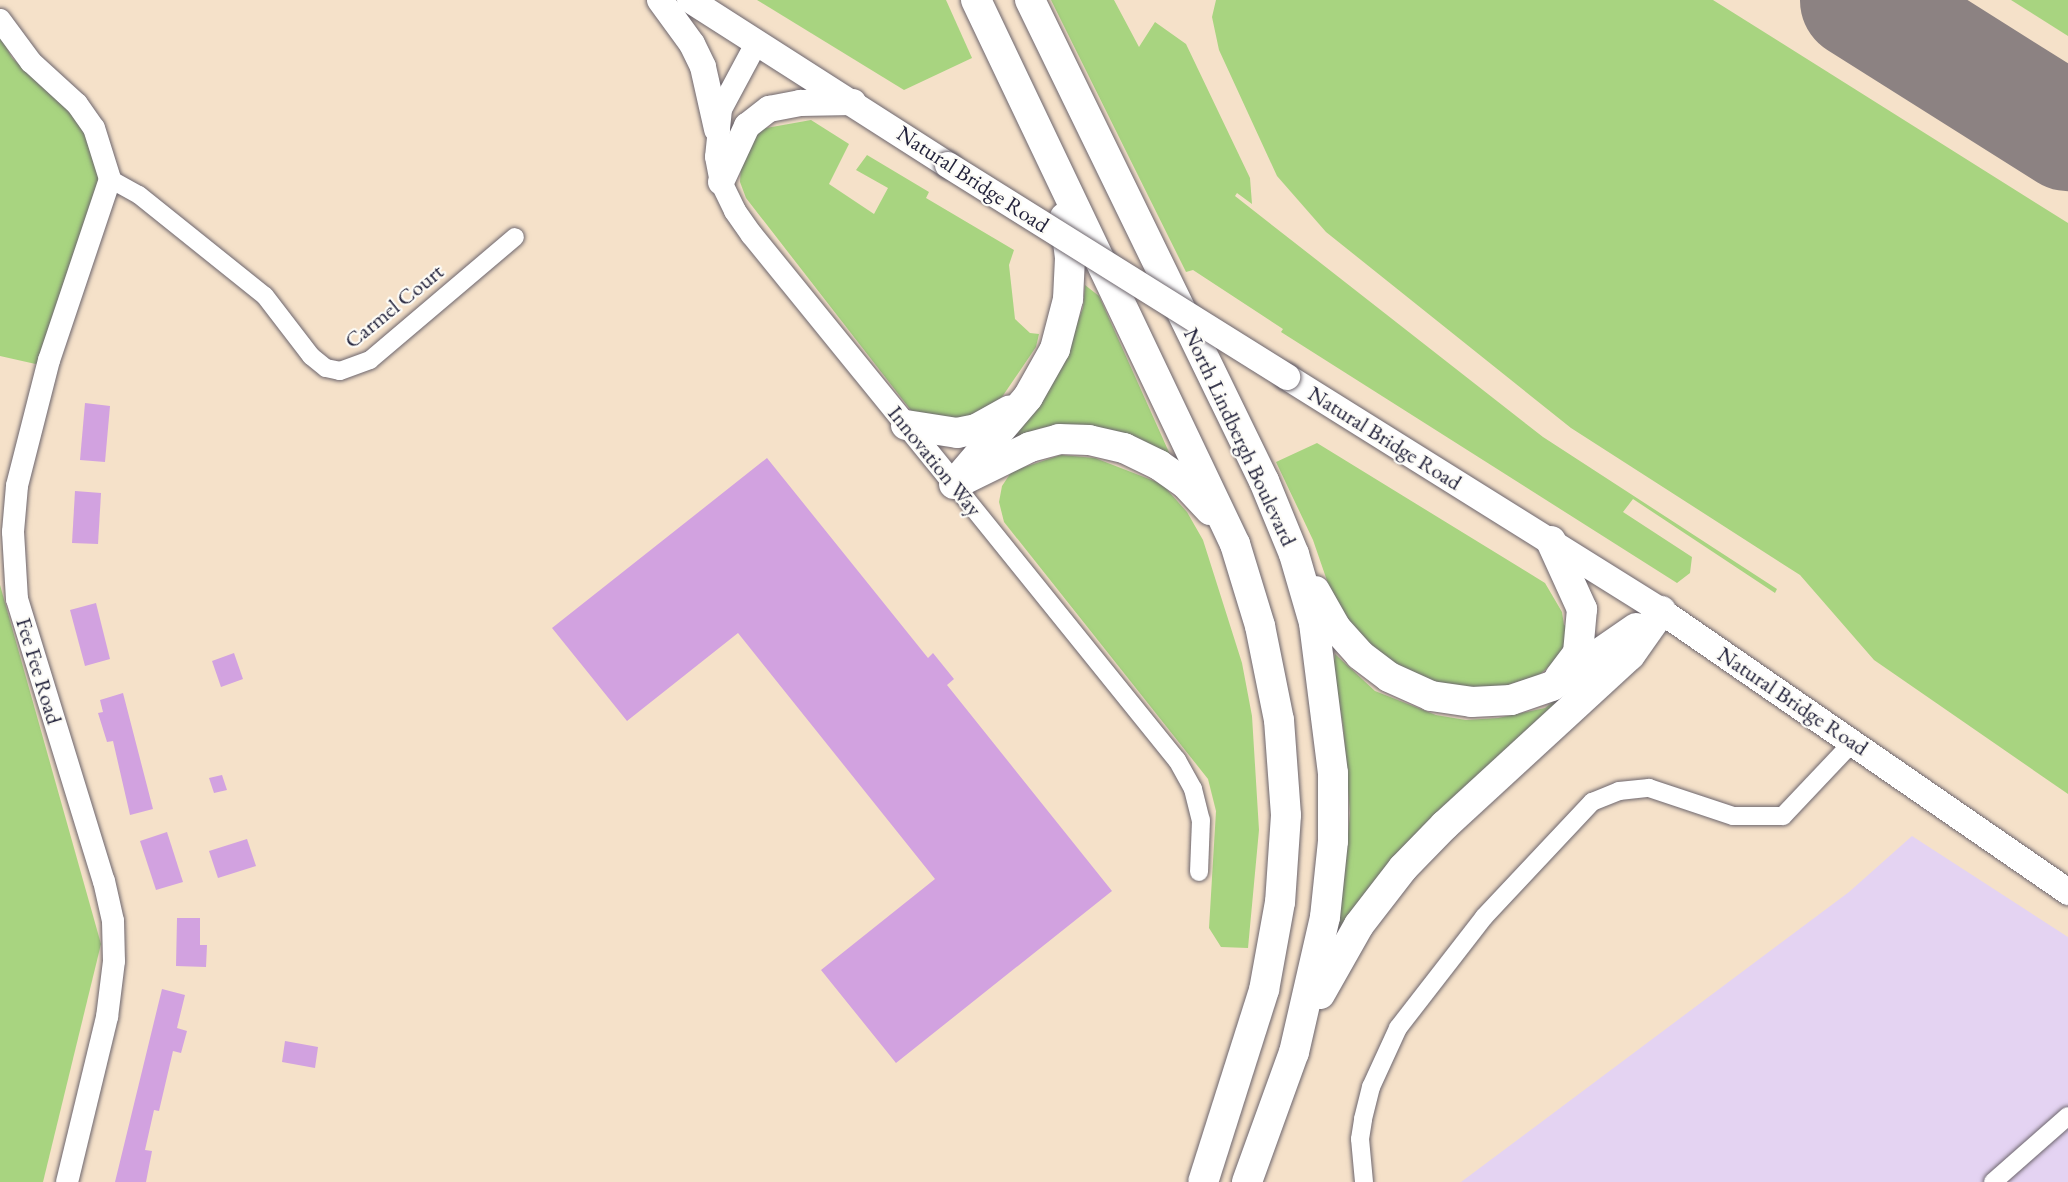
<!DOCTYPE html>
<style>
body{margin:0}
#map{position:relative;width:2068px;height:1182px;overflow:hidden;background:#f5e1c9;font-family:"EB Garamond",serif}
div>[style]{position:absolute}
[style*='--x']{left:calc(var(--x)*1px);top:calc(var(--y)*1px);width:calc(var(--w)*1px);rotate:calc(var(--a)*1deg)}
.built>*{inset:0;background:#e4d3f2}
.green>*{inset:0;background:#a8d480}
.runway>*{height:117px;margin:-58.5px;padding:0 58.5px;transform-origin:58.5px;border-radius:58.5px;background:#8c8282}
.building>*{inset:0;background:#d2a2e0}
.roads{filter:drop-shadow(0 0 2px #6c656d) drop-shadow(0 0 2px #6c656d)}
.minor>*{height:18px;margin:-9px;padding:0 9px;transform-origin:9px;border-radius:9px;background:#fff}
.tertiary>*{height:22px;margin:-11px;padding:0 11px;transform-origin:11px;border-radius:11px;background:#fff}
.secondary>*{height:26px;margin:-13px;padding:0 13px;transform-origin:13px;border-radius:13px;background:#fff}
.trunk>*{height:30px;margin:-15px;padding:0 15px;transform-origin:15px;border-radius:15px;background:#fff}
.bridges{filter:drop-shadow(0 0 2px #6c656d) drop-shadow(0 0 2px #6c656d)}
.secondary-bridge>*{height:26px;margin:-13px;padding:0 13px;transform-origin:13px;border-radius:13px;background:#fff}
span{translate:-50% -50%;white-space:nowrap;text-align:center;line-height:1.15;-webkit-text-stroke:4.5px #fdfcf7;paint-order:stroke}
.street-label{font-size:22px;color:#22223b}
</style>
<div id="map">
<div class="built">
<i style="clip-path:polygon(1912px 836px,2068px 937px,2068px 1182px,1461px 1182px,1849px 892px)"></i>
</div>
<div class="green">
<i style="clip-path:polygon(757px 0,946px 0,972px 58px,904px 90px)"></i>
<i style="clip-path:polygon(1051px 0,1114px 0,1139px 47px,1155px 22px,1186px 44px,1250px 178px,1252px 204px,1237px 193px,1235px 196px,1543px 437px,1777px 589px,1775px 593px,1633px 499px,1623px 512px,1692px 557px,1690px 573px,1677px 583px,1281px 332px,1283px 329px,1193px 270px,1186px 272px)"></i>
<i style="clip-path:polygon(1216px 0,1713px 0,2068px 223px,2068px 794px,1874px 660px,1800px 575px,1571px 428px,1326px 232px,1277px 176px,1219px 50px,1212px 17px)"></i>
<i style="clip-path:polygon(2011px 0,2068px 0,2068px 36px)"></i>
<i style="clip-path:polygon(0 35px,12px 58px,75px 115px,95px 151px,99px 173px,97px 194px,40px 365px,0 356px)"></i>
<i style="clip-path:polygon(811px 120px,849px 144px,829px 184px,874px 214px,888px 188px,856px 170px,867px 155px,929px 192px,926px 198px,1014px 250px,1009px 265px,1015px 319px,1030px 333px,1039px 334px,1036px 347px,1002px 397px,980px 413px,952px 422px,913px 413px,746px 198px,740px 182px,741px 166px,748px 145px,760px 129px)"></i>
<i style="clip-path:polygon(1085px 285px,1099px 296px,1172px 459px,1065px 425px,1041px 428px,1011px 440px,1062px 360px,1083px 308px)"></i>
<i style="clip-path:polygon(1317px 443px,1545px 583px,1562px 612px,1564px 625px,1571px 629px,1560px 657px,1538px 676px,1490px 690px,1431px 685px,1367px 647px,1334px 601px,1313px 540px,1276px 462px)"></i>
<i style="clip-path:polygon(1061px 455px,1095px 458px,1162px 484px,1187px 512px,1203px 540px,1242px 663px,1252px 716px,1259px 830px,1248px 948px,1221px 947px,1209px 928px,1216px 811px,1208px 779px,1004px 522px,999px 502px,1002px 486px,1012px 471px)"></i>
<i style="clip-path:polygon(0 585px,101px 944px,43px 1182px,0 1182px)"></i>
<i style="clip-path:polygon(1335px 654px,1375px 691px,1436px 715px,1466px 720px,1498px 718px,1545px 708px,1561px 696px,1567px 700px,1332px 947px,1343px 887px,1350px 813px,1343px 725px,1333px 669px)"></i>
</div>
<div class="runway">
<i style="--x:1858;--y:0;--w:248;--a:32.2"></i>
</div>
<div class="building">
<i style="clip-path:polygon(85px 403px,110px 406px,105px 462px,80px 460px)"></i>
<i style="clip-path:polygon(767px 458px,928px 658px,933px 653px,954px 679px,947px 685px,1112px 891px,896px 1063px,821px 970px,935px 879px,738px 633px,627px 721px,552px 628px)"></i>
<i style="clip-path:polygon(75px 491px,101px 493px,98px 544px,72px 543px)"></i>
<i style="clip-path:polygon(96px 603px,110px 659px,85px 666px,70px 610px)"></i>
<i style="clip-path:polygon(234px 653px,243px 679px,221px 687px,212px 661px)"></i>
<i style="clip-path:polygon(123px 693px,153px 809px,130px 815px,113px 741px,107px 742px,98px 713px,103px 712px,100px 700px)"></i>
<i style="clip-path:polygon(222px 775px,227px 790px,214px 793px,209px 778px)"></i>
<i style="clip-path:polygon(167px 832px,183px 882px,156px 890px,140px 841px)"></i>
<i style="clip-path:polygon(247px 839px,256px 866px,218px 878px,209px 851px)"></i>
<i style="clip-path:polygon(177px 918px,200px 918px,200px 945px,207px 945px,206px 967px,176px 966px)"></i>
<i style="clip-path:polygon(162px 989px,185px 995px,177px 1028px,187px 1031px,181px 1053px,173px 1051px,159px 1111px,154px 1110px,145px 1150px,152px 1151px,146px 1182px,115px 1182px)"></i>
<i style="clip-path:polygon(285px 1041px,318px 1047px,315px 1068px,282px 1062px)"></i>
</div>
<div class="roads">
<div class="minor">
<i style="--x:110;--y:179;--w:33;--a:29"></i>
<i style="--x:139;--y:195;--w:161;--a:38.7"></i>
<i style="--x:265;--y:296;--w:76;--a:52.5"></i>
<i style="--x:311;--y:356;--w:19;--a:39"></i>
<i style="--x:326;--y:368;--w:14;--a:12"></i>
<i style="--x:340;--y:371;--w:32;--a:-20"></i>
<i style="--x:370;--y:360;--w:190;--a:-40.3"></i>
<i style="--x:954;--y:484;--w:355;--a:51.1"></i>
<i style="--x:1177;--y:760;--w:33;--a:61"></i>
<i style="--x:1193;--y:789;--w:32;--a:76"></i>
<i style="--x:1201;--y:820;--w:52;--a:92.2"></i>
<i style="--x:1364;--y:1182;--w:43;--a:-95.3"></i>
<i style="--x:1360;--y:1139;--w:20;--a:-81"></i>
<i style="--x:1363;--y:1119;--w:33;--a:-76"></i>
<i style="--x:1371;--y:1087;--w:65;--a:-65.4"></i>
<i style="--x:1398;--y:1028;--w:140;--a:-52.2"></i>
<i style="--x:1484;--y:917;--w:158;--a:-46.8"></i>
<i style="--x:1592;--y:802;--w:29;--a:-22"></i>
<i style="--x:1619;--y:791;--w:30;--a:-6"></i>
<i style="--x:1649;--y:788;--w:89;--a:18.4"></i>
<i style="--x:1733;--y:816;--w:50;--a:0"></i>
<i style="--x:1783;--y:816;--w:102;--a:-46.6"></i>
<i style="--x:1993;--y:1182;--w:100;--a:-41.3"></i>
</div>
<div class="tertiary">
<i style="--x:0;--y:20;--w:52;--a:53.6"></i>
<i style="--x:31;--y:62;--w:62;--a:42.4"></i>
<i style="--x:77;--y:104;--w:29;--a:55"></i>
<i style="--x:94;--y:128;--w:53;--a:72.6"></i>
<i style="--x:110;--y:179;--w:191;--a:108.6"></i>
<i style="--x:49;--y:360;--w:130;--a:104.3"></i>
<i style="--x:17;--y:486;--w:46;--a:95"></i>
<i style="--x:13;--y:532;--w:67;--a:86.6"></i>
<i style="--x:17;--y:599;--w:295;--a:72.9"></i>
<i style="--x:104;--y:881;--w:41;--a:77.3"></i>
<i style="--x:113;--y:921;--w:40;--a:88.6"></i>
<i style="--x:114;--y:961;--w:56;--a:97.1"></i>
<i style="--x:107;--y:1017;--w:170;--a:103.6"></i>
<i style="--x:757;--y:42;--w:76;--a:118.2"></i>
<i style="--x:721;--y:109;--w:48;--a:95.9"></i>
<i style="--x:716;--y:157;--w:25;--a:79"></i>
<i style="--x:721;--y:182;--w:32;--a:64"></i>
<i style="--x:735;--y:211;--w:29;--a:55"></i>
<i style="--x:752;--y:235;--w:321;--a:50.9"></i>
</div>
<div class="secondary">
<i style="--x:660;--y:0;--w:54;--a:54"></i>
<i style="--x:692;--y:44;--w:25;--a:64"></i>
<i style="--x:703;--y:67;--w:64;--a:77.3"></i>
<i style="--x:690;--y:0;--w:306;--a:32.6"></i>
<i style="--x:721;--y:182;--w:62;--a:-65.1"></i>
<i style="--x:747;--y:126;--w:28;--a:-38"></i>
<i style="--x:769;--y:109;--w:32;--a:-11"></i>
<i style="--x:800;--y:103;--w:53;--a:-1.1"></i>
<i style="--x:1287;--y:377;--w:441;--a:32"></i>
<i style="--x:1661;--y:611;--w:495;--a:34.6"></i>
</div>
<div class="trunk">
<i style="--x:976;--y:0;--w:603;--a:64.54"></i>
<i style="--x:1235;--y:544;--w:86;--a:73"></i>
<i style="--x:1260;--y:626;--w:96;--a:78.6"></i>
<i style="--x:1279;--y:720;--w:95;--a:85.8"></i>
<i style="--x:1286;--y:815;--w:87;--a:93.9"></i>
<i style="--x:1280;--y:902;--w:89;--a:100.3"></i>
<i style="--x:1264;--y:990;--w:201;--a:107.6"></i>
<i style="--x:1030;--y:0;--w:535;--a:64.06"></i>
<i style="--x:1264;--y:481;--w:79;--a:67.7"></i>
<i style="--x:1294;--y:554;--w:72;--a:73.8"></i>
<i style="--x:1314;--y:623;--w:151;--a:82.8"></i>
<i style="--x:1333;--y:773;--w:68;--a:90"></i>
<i style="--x:1333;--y:841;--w:76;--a:96"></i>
<i style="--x:1325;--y:917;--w:139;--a:102.9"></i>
<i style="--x:1294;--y:1052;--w:138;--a:109.9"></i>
<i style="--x:906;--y:425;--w:52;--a:8.9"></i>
<i style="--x:957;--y:433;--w:19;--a:-12"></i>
<i style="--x:976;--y:429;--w:38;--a:-29"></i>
<i style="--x:965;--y:479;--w:72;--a:-26.2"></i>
<i style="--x:1030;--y:447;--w:30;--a:-15"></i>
<i style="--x:1059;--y:439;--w:30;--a:2"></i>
<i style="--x:1089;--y:440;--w:36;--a:13"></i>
<i style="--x:1124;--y:448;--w:39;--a:26"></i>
<i style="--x:1159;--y:465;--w:32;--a:35"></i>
<i style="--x:1185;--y:483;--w:37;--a:47"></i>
<i style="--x:954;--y:484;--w:114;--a:-49.6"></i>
<i style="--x:1028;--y:397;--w:55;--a:-60.6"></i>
<i style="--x:1055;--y:349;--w:52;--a:-75.4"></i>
<i style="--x:1068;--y:299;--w:41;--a:-87.2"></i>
<i style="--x:1070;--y:258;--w:41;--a:-97"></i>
<i style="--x:1551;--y:541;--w:75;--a:65.5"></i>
<i style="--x:1582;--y:609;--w:44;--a:95.2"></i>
<i style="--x:1578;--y:653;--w:30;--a:127"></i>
<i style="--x:1315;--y:591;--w:43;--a:60.4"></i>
<i style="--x:1336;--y:628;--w:36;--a:48"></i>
<i style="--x:1360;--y:655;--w:36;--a:37"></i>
<i style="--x:1389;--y:677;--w:46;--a:24.3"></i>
<i style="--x:1431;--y:696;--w:41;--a:8.3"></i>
<i style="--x:1472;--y:702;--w:39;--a:-3"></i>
<i style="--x:1511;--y:700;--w:43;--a:-18.9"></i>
<i style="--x:1552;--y:686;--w:102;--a:-34.6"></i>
<i style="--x:1320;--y:994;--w:79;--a:-60.5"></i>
<i style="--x:1359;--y:925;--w:72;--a:-52.3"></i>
<i style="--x:1403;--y:868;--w:60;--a:-45.7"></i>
<i style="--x:1445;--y:825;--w:251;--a:-42.6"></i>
<i style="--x:1630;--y:655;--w:54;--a:-54.8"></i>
</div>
</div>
<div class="bridges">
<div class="secondary-bridge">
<i style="--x:948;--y:165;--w:400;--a:32"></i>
</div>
</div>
<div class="street-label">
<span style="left:973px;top:179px;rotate:33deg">Natural Bridge Road</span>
<span style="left:394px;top:306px;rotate:-39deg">Carmel Court</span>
<span style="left:1240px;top:437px;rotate:65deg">North Lindbergh Boulevard</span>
<span style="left:1385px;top:438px;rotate:32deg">Natural Bridge Road</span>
<span style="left:935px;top:461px;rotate:51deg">Innovation Way</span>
<span style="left:39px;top:671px;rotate:73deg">Fee Fee Road</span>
<span style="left:1793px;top:701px;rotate:34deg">Natural Bridge Road</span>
</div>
</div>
